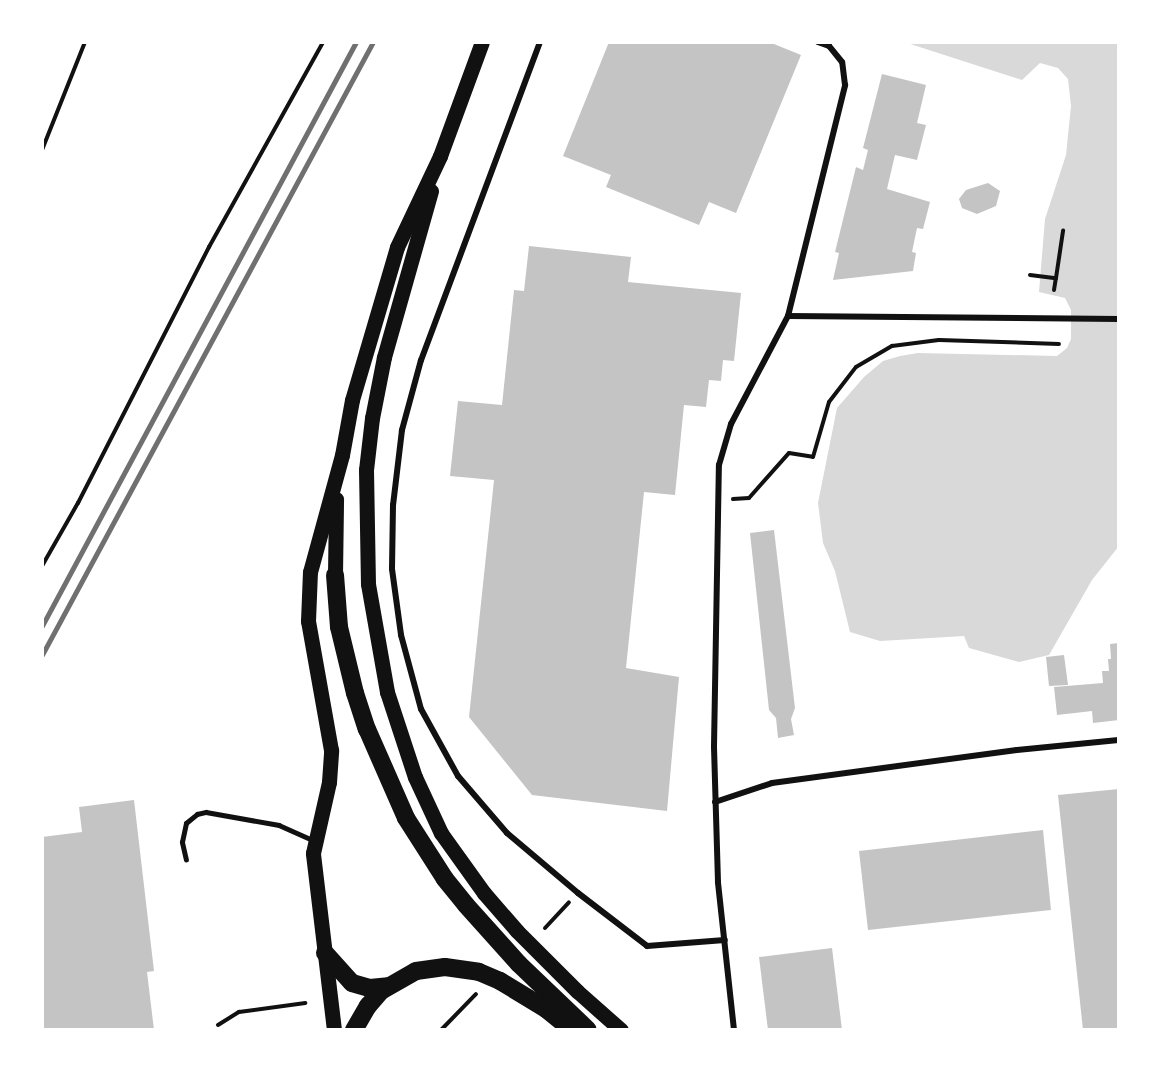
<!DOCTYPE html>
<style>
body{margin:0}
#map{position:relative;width:1161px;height:1072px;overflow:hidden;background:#fff;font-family:"Open Sans",sans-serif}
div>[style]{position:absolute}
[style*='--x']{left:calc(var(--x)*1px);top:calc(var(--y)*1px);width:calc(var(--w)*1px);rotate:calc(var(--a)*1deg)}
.water>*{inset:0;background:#d9d9d9}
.building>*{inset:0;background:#c4c4c4}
.path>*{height:4px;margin:-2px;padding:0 2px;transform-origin:2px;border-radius:2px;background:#111}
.service>*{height:4.5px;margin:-2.25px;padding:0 2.25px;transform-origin:2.25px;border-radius:2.25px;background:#111}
.minor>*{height:6px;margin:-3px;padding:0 3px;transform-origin:3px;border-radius:3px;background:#111}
.primary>*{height:15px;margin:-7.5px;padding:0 7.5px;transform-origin:7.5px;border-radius:7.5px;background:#111}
.motorway>*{height:18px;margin:-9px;padding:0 9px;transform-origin:9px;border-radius:9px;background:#111}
.rail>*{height:4.5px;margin:-2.25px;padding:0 2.25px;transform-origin:2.25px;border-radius:2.25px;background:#707070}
span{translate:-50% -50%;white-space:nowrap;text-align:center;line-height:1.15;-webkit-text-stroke:5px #fff;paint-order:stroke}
.frame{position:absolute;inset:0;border:44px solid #fff;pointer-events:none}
</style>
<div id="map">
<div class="water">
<i style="clip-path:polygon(904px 42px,1119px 42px,1119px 295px,1117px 300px,1119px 314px,1119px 546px,1092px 580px,1049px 655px,1019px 662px,969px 648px,964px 636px,880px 641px,850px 632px,835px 571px,823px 543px,818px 503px,837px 408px,864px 377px,883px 361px,900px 356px,918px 353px,1057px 356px,1067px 348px,1071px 339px,1071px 310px,1065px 298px,1039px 292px,1045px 219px,1066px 155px,1071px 106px,1068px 79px,1058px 68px,1040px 63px,1022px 80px)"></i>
</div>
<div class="building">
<i style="clip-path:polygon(609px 42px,769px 42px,801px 55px,736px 213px,709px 202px,699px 225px,606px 187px,611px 175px,563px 156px)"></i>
<i style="clip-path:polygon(882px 74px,926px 85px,917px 123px,926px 125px,917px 160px,895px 155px,887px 189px,930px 202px,923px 229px,917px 228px,912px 252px,916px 253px,913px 271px,833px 280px,839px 253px,835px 252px,856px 167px,863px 170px,868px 150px,863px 148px)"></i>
<i style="clip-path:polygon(988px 183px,1000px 191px,996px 206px,977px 214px,962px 208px,959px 199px,966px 190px)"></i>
<i style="clip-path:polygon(529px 246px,631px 257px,628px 282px,741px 293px,734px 361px,723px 360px,721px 381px,709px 380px,706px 407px,684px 405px,675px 495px,644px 492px,626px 668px,679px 677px,667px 811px,532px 795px,469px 717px,494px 480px,450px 476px,458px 401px,502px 405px,514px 290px,524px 291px)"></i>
<i style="clip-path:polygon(774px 530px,795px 708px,791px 719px,794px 735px,778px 738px,776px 718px,769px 710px,750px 533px)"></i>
<i style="clip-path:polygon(1119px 643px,1119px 720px,1093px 723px,1092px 711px,1057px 715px,1054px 687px,1103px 683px,1102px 671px,1109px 671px,1108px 659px,1111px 659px,1110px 644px)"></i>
<i style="clip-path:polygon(1064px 655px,1068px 685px,1049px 686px,1046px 657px)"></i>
<i style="clip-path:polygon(1119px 789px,1119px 1030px,1083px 1030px,1058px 795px)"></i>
<i style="clip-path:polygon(134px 800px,154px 971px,147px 972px,154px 1030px,42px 1030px,42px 837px,82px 832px,79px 807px)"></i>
<i style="clip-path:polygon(1043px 830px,1051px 910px,868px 930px,859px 851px)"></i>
<i style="clip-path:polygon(832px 948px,842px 1030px,768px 1030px,759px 957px)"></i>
</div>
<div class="path">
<i style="--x:42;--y:150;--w:116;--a:-68.3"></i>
<i style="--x:1030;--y:275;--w:26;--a:7"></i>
<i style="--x:1056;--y:278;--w:48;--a:-81.5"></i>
<i style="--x:1054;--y:290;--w:12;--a:-81"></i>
<i style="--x:733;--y:499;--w:16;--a:-4"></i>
<i style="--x:749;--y:498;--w:60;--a:-48.4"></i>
<i style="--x:789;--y:453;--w:24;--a:9"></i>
<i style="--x:813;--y:457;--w:57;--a:-73.8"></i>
<i style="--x:829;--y:402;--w:44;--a:-52.4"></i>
<i style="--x:856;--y:367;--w:42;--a:-30.3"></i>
<i style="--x:892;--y:346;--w:47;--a:-7.3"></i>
<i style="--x:939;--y:340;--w:120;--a:1.9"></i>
<i style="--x:42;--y:566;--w:73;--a:-60.3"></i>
<i style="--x:78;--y:503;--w:288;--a:-62.9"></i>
<i style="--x:209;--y:247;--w:235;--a:-60.9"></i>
<i style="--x:545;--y:928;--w:35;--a:-47"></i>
<i style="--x:218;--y:1025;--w:25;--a:-32"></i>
<i style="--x:239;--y:1012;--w:67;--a:-7.8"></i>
<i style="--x:441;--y:1030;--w:50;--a:-45.8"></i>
</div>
<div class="service">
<i style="--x:186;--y:860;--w:18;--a:-103"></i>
<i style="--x:182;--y:842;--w:19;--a:-78"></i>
<i style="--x:186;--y:823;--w:14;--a:-39"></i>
<i style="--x:197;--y:814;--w:9;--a:-13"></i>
<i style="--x:206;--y:812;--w:74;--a:10.1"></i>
<i style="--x:279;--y:825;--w:37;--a:24"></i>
</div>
<div class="minor">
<i style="--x:540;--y:42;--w:340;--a:110.5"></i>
<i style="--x:421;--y:360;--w:73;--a:105.2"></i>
<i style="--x:402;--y:430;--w:76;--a:96.8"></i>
<i style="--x:393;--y:505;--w:64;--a:90.9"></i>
<i style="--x:392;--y:569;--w:67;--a:82.2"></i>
<i style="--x:401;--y:635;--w:77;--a:74.9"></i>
<i style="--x:421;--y:709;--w:77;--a:61.1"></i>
<i style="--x:458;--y:776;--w:75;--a:49.3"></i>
<i style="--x:507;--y:833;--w:93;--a:40.2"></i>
<i style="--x:578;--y:893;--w:87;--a:37.5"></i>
<i style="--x:647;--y:946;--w:78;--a:-4.4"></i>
<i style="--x:788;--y:316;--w:331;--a:0.5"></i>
<i style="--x:715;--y:802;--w:60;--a:-18.4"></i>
<i style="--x:772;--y:783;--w:247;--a:-7.7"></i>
<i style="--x:1017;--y:750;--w:102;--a:-5.6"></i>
<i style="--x:734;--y:1030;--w:149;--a:-96.2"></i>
<i style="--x:718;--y:882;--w:136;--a:-91.7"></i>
<i style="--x:714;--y:746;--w:281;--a:-89"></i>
<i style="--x:719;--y:465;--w:43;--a:-73.7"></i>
<i style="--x:731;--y:424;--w:122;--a:-62.2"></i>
<i style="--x:788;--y:316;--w:238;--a:-76.1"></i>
<i style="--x:845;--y:85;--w:23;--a:-97"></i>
<i style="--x:842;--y:62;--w:21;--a:-129"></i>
<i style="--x:829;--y:46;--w:12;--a:-160"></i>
</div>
<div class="primary">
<i style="--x:431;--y:191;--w:173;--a:105.8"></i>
<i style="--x:384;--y:357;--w:62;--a:101.1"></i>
<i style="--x:372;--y:418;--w:52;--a:96.6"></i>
<i style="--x:366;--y:470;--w:114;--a:89"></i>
<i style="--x:368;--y:584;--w:110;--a:80"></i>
<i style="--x:387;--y:692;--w:89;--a:71.8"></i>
<i style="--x:415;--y:777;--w:62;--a:65.1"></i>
<i style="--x:441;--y:833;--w:74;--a:54.4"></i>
<i style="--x:484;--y:893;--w:50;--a:49"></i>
<i style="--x:517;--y:931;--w:85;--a:45"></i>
<i style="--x:577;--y:991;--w:59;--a:41.6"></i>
<i style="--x:335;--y:575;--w:76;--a:-89.2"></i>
<i style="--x:334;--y:1030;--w:178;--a:-96.8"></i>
<i style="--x:313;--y:853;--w:73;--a:-77.3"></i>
<i style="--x:329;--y:782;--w:32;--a:-86"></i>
<i style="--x:331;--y:750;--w:131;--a:-100.1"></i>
<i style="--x:308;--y:621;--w:49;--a:-87.7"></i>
<i style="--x:310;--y:572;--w:121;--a:-74.7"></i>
<i style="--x:342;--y:455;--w:56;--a:-79.7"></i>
<i style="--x:352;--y:400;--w:159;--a:-73.6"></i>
<i style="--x:397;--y:247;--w:101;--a:-64.7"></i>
<i style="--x:440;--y:156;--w:121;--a:-69.8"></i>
</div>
<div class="motorway">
<i style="--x:335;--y:575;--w:52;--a:85.6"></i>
<i style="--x:339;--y:627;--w:68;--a:76.4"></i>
<i style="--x:355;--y:693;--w:38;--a:72"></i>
<i style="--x:367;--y:729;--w:97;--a:66.3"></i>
<i style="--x:406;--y:818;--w:72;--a:57.4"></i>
<i style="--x:445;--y:879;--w:33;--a:51"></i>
<i style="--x:466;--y:905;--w:79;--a:48.1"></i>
<i style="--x:519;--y:964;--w:95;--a:43.7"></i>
<i style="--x:325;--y:953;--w:40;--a:48"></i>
<i style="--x:352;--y:983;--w:19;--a:16"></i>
<i style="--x:370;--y:988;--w:18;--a:-6"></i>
<i style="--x:354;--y:1030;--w:28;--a:-60"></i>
<i style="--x:368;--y:1006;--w:20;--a:-49"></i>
<i style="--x:381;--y:991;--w:40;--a:-29.7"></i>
<i style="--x:416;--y:971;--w:29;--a:-8"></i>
<i style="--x:445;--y:967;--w:34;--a:8"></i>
<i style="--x:479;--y:972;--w:23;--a:23"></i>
<i style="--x:500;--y:981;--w:54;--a:31.3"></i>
<i style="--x:546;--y:1009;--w:33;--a:39"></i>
</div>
<div class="rail">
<i style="--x:42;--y:626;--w:663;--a:-61.73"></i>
<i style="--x:42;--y:655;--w:697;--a:-61.63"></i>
</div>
<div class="frame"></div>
</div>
